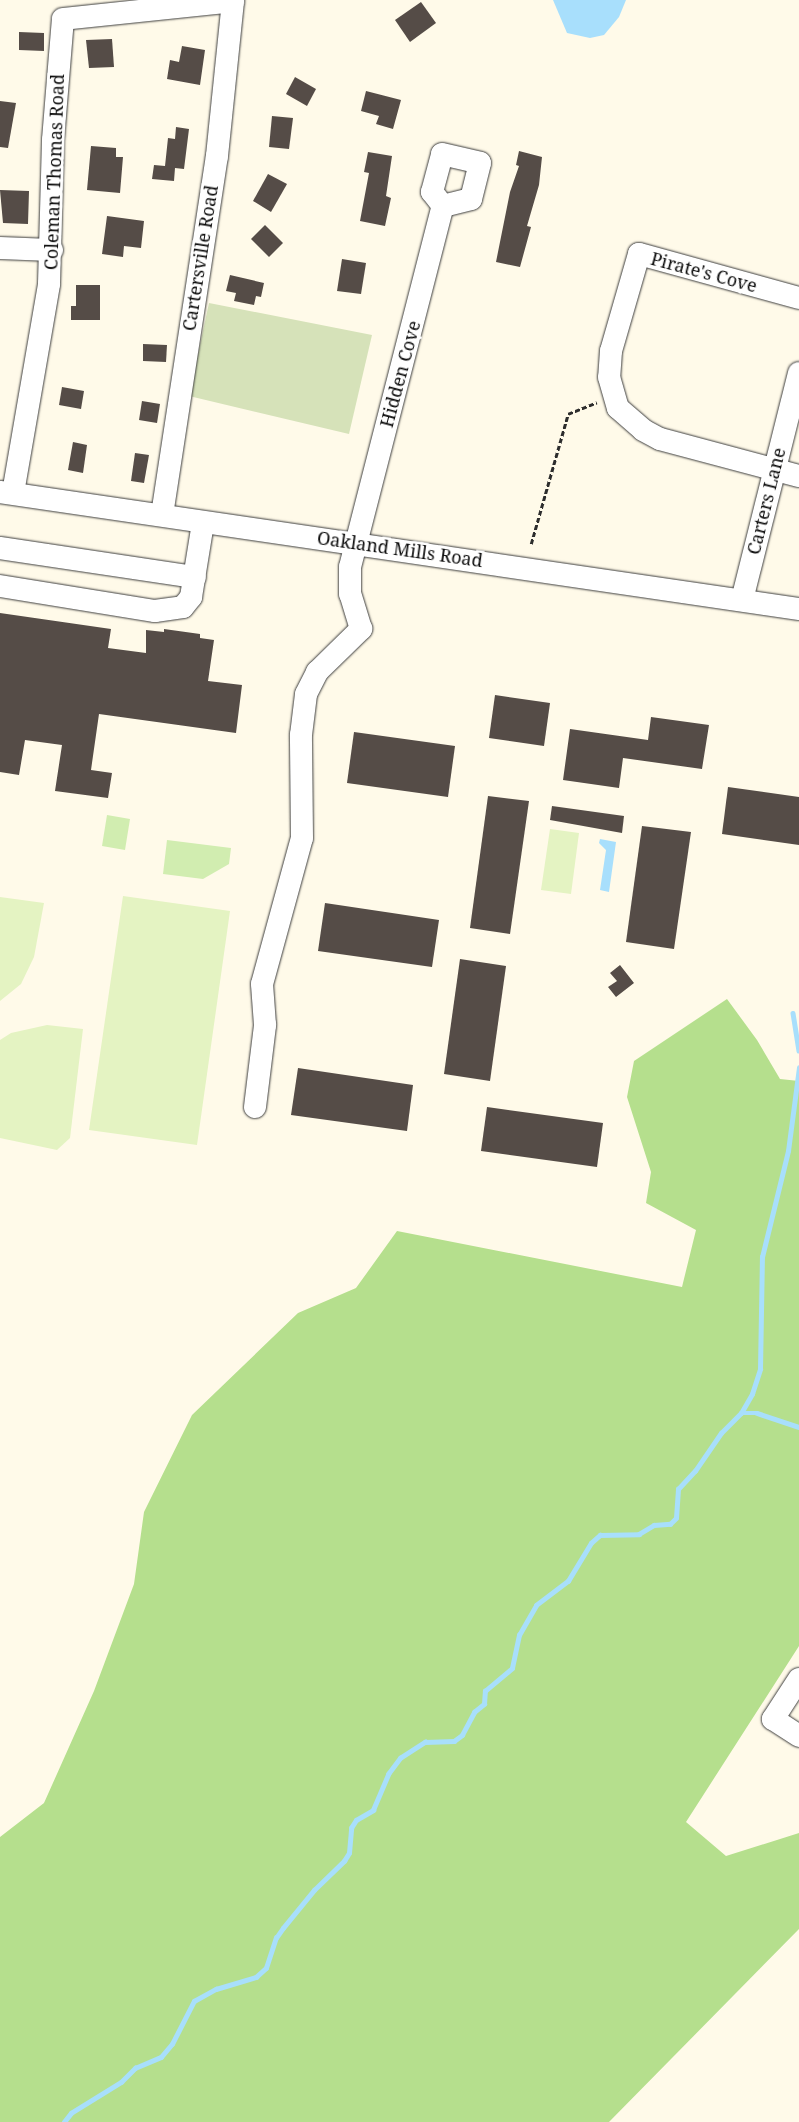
<!DOCTYPE html>
<style>
body{margin:0}
#map{position:relative;width:799px;height:2122px;overflow:hidden;background:#fffae9;font-family:"Noto Serif",serif}
div>[style]{position:absolute}
[style*='--x']{left:calc(var(--x)*1px);top:calc(var(--y)*1px);width:calc(var(--w)*1px);rotate:calc(var(--a)*1deg)}
.green>*{inset:0;background:#d1edb0}
.forest>*{inset:0;background:#b5df8d}
.cemetery>*{inset:0;background:#d6e2b9}
.pitch>*{inset:0;background:#e4f3c2}
.water>*{inset:0;background:#a8dffc}
.stream>*{height:4.5px;margin:-2.25px;padding:0 2.25px;transform-origin:2.25px;border-radius:2.25px;background:#a8dffc}
.building>*{inset:0;background:#554c47}
.path>*{height:2.5px;margin-top:-1.25px;transform-origin:0;background:repeating-linear-gradient(90deg,#2d2d2d 0 5px,transparent 0 7.5px)}
.roads{filter:drop-shadow(0 0 1px #3e3e3e) drop-shadow(0 0 1px #3e3e3e)}
.minor>*{height:22px;margin:-11px;padding:0 11px;transform-origin:11px;border-radius:11px;background:#fff}
span{translate:-50% -50%;white-space:nowrap;text-align:center;line-height:1.15;-webkit-text-stroke:5px #fff;paint-order:stroke}
.street-label{font-size:18px;color:#0b0b0b}
</style>
<div id="map">
<div class="green">
<i style="clip-path:polygon(107px 815px,130px 819px,125px 850px,102px 846px)"></i>
<i style="clip-path:polygon(167px 840px,231px 848px,229px 864px,203px 879px,163px 874px)"></i>
</div>
<div class="forest">
<i style="clip-path:polygon(727px 999px,757px 1040px,780px 1079px,799px 1081px,799px 1646px,686px 1822px,726px 1856px,799px 1833px,799px 1929px,609px 2122px,0 2122px,0 1837px,44px 1803px,94px 1691px,134px 1584px,144px 1512px,192px 1415px,298px 1313px,356px 1288px,397px 1231px,682px 1287px,696px 1230px,646px 1203px,651px 1172px,627px 1097px,634px 1061px)"></i>
</div>
<div class="cemetery">
<i style="clip-path:polygon(209px 303px,372px 335px,349px 434px,189px 396px)"></i>
</div>
<div class="pitch">
<i style="clip-path:polygon(550px 829px,579px 833px,571px 894px,541px 890px)"></i>
<i style="clip-path:polygon(123px 896px,230px 911px,197px 1145px,89px 1130px)"></i>
<i style="clip-path:polygon(0 897px,44px 903px,34px 957px,21px 984px,0 1001px)"></i>
<i style="clip-path:polygon(47px 1025px,83px 1029px,70px 1138px,57px 1150px,0 1138px,0 1040px,11px 1033px)"></i>
</div>
<div class="water">
<i style="clip-path:polygon(553px 0,626px 0,619px 17px,604px 35px,590px 38px,567px 33px)"></i>
<i style="clip-path:polygon(600px 839px,616px 842px,609px 892px,600px 890px,606px 850px,599px 843px)"></i>
</div>
<div class="stream">
<i style="--x:793;--y:1013;--w:38;--a:81"></i>
<i style="--x:741;--y:1413;--w:16;--a:0"></i>
<i style="--x:757;--y:1413;--w:44;--a:18.4"></i>
<i style="--x:64;--y:2122;--w:11;--a:-52"></i>
<i style="--x:71;--y:2113;--w:59;--a:-31.8"></i>
<i style="--x:121;--y:2082;--w:20;--a:-45"></i>
<i style="--x:135;--y:2068;--w:28;--a:-23"></i>
<i style="--x:161;--y:2057;--w:17;--a:-50"></i>
<i style="--x:172;--y:2044;--w:48;--a:-62.9"></i>
<i style="--x:194;--y:2001;--w:25;--a:-29"></i>
<i style="--x:216;--y:1989;--w:42;--a:-16.7"></i>
<i style="--x:256;--y:1977;--w:13;--a:-42"></i>
<i style="--x:266;--y:1968;--w:32;--a:-72"></i>
<i style="--x:276;--y:1938;--w:12;--a:-55"></i>
<i style="--x:283;--y:1928;--w:49;--a:-50.8"></i>
<i style="--x:314;--y:1890;--w:42;--a:-44"></i>
<i style="--x:344;--y:1861;--w:9;--a:-58"></i>
<i style="--x:349;--y:1853;--w:25;--a:-85"></i>
<i style="--x:351;--y:1828;--w:9;--a:-58"></i>
<i style="--x:356;--y:1820;--w:20;--a:-30"></i>
<i style="--x:373;--y:1810;--w:39;--a:-67"></i>
<i style="--x:388;--y:1774;--w:20;--a:-53"></i>
<i style="--x:400;--y:1758;--w:30;--a:-33"></i>
<i style="--x:425;--y:1742;--w:29;--a:-2"></i>
<i style="--x:454;--y:1741;--w:10;--a:-37"></i>
<i style="--x:462;--y:1735;--w:26;--a:-62"></i>
<i style="--x:474;--y:1712;--w:13;--a:-39"></i>
<i style="--x:484;--y:1704;--w:13;--a:-86"></i>
<i style="--x:485;--y:1691;--w:35;--a:-40"></i>
<i style="--x:512;--y:1668;--w:34;--a:-78"></i>
<i style="--x:519;--y:1635;--w:34;--a:-60"></i>
<i style="--x:536;--y:1605;--w:40;--a:-37"></i>
<i style="--x:568;--y:1581;--w:44;--a:-58.8"></i>
<i style="--x:591;--y:1543;--w:12;--a:-42"></i>
<i style="--x:600;--y:1535;--w:39;--a:-1"></i>
<i style="--x:639;--y:1534;--w:17;--a:-31"></i>
<i style="--x:654;--y:1525;--w:16;--a:-4"></i>
<i style="--x:670;--y:1524;--w:8;--a:-45"></i>
<i style="--x:676;--y:1518;--w:29;--a:-86"></i>
<i style="--x:678;--y:1489;--w:25;--a:-47"></i>
<i style="--x:695;--y:1471;--w:46;--a:-55.6"></i>
<i style="--x:721;--y:1433;--w:28;--a:-45"></i>
<i style="--x:741;--y:1413;--w:22;--a:-60"></i>
<i style="--x:752;--y:1394;--w:26;--a:-72"></i>
<i style="--x:760;--y:1369;--w:112;--a:-89"></i>
<i style="--x:762;--y:1257;--w:109;--a:-76.2"></i>
<i style="--x:788;--y:1151;--w:84;--a:-82.5"></i>
</div>
<div class="building">
<i style="clip-path:polygon(421px 2px,436px 23px,410px 42px,395px 20px)"></i>
<i style="clip-path:polygon(19px 32px,44px 33px,44px 51px,19px 50px)"></i>
<i style="clip-path:polygon(112px 39px,114px 67px,89px 68px,86px 40px)"></i>
<i style="clip-path:polygon(182px 46px,205px 50px,200px 85px,167px 79px,170px 60px,179px 62px)"></i>
<i style="clip-path:polygon(295px 77px,316px 89px,307px 106px,286px 94px)"></i>
<i style="clip-path:polygon(366px 91px,401px 100px,393px 129px,376px 124px,379px 116px,361px 111px)"></i>
<i style="clip-path:polygon(0 101px,16px 103px,8px 148px,0 147px)"></i>
<i style="clip-path:polygon(272px 116px,293px 118px,289px 149px,269px 147px)"></i>
<i style="clip-path:polygon(176px 127px,189px 129px,184px 169px,175px 168px,174px 181px,152px 179px,154px 165px,165px 166px,168px 138px,175px 139px)"></i>
<i style="clip-path:polygon(91px 146px,116px 148px,116px 157px,123px 157px,120px 193px,87px 190px)"></i>
<i style="clip-path:polygon(519px 151px,542px 157px,539px 185px,527px 226px,531px 227px,520px 267px,496px 262px,510px 192px,519px 166px,516px 165px)"></i>
<i style="clip-path:polygon(368px 152px,392px 156px,386px 196px,391px 198px,385px 226px,360px 221px,369px 173px,364px 172px)"></i>
<i style="clip-path:polygon(268px 174px,287px 184px,271px 212px,253px 201px)"></i>
<i style="clip-path:polygon(0 190px,29px 191px,28px 224px,3px 223px)"></i>
<i style="clip-path:polygon(107px 216px,144px 221px,141px 248px,124px 246px,123px 257px,102px 254px)"></i>
<i style="clip-path:polygon(265px 225px,283px 243px,269px 257px,251px 239px)"></i>
<i style="clip-path:polygon(342px 259px,366px 263px,361px 294px,337px 291px)"></i>
<i style="clip-path:polygon(230px 275px,264px 283px,261px 297px,256px 296px,254px 305px,234px 301px,236px 293px,226px 291px)"></i>
<i style="clip-path:polygon(76px 285px,100px 285px,100px 320px,71px 320px,71px 306px,76px 306px)"></i>
<i style="clip-path:polygon(143px 344px,167px 345px,166px 362px,143px 361px)"></i>
<i style="clip-path:polygon(62px 387px,84px 391px,81px 409px,59px 405px)"></i>
<i style="clip-path:polygon(142px 401px,160px 404px,157px 423px,139px 420px)"></i>
<i style="clip-path:polygon(73px 442px,87px 445px,83px 473px,68px 470px)"></i>
<i style="clip-path:polygon(135px 453px,149px 455px,144px 483px,131px 481px)"></i>
<i style="clip-path:polygon(0 613px,111px 629px,108px 648px,146px 653px,146px 630px,164px 632px,164px 629px,200px 634px,200px 638px,214px 640px,208px 681px,242px 685px,236px 733px,99px 714px,91px 770px,112px 773px,108px 798px,55px 791px,62px 745px,25px 740px,19px 775px,0 772px)"></i>
<i style="clip-path:polygon(495px 695px,550px 703px,544px 746px,489px 738px)"></i>
<i style="clip-path:polygon(651px 717px,709px 725px,702px 769px,623px 758px,619px 788px,563px 780px,570px 729px,648px 740px)"></i>
<i style="clip-path:polygon(354px 732px,455px 746px,448px 797px,347px 783px)"></i>
<i style="clip-path:polygon(728px 787px,799px 797px,799px 845px,722px 834px)"></i>
<i style="clip-path:polygon(488px 796px,529px 801px,510px 934px,470px 928px)"></i>
<i style="clip-path:polygon(552px 806px,624px 816px,622px 833px,550px 820px)"></i>
<i style="clip-path:polygon(642px 826px,691px 832px,674px 949px,626px 942px)"></i>
<i style="clip-path:polygon(325px 903px,439px 920px,432px 967px,318px 951px)"></i>
<i style="clip-path:polygon(460px 959px,506px 966px,490px 1081px,444px 1074px)"></i>
<i style="clip-path:polygon(620px 965px,634px 983px,616px 997px,608px 987px,617px 981px,610px 973px)"></i>
<i style="clip-path:polygon(298px 1068px,413px 1085px,407px 1131px,291px 1115px)"></i>
<i style="clip-path:polygon(487px 1107px,603px 1123px,597px 1167px,481px 1151px)"></i>
</div>
<div class="path">
<i style="--x:531;--y:544;--w:135;--a:-74.1"></i>
<i style="--x:568;--y:414;--w:31;--a:-22"></i>
</div>
<div class="roads">
<div class="minor">
<i style="--x:0;--y:248;--w:52;--a:2.2"></i>
<i style="--x:799;--y:298;--w:166;--a:-164.6"></i>
<i style="--x:639;--y:254;--w:101;--a:106.1"></i>
<i style="--x:611;--y:351;--w:26;--a:94"></i>
<i style="--x:609;--y:377;--w:32;--a:74"></i>
<i style="--x:618;--y:408;--w:33;--a:41"></i>
<i style="--x:643;--y:430;--w:19;--a:28"></i>
<i style="--x:660;--y:439;--w:144;--a:14.9"></i>
<i style="--x:0;--y:492;--w:808;--a:8.33"></i>
<i style="--x:13;--y:493;--w:212;--a:-80.2"></i>
<i style="--x:49;--y:284;--w:144;--a:-88.4"></i>
<i style="--x:53;--y:140;--w:121;--a:-85.3"></i>
<i style="--x:63;--y:19;--w:171;--a:-6"></i>
<i style="--x:162;--y:515;--w:363;--a:-81.3"></i>
<i style="--x:217;--y:156;--w:157;--a:-84.1"></i>
<i style="--x:0;--y:548;--w:197;--a:8.5"></i>
<i style="--x:0;--y:586;--w:157;--a:9.2"></i>
<i style="--x:155;--y:611;--w:28;--a:-8"></i>
<i style="--x:183;--y:607;--w:13;--a:-51"></i>
<i style="--x:191;--y:597;--w:75;--a:-80.8"></i>
<i style="--x:742;--y:600;--w:234;--a:-75.9"></i>
<i style="--x:255;--y:1107;--w:83;--a:-83"></i>
<i style="--x:265;--y:1025;--w:41;--a:-94.2"></i>
<i style="--x:262;--y:984;--w:151;--a:-74.7"></i>
<i style="--x:302;--y:838;--w:103;--a:-90.6"></i>
<i style="--x:301;--y:735;--w:41;--a:-83"></i>
<i style="--x:306;--y:694;--w:25;--a:-63"></i>
<i style="--x:317;--y:672;--w:62;--a:-44.3"></i>
<i style="--x:361;--y:629;--w:37;--a:-107"></i>
<i style="--x:350;--y:594;--w:27;--a:-90"></i>
<i style="--x:350;--y:567;--w:373;--a:-75.6"></i>
<i style="--x:443;--y:206;--w:18;--a:-128"></i>
<i style="--x:432;--y:192;--w:39;--a:-75"></i>
<i style="--x:442;--y:154;--w:39;--a:13"></i>
<i style="--x:480;--y:163;--w:37;--a:104"></i>
<i style="--x:471;--y:199;--w:29;--a:166"></i>
<i style="--x:799;--y:1679;--w:48;--a:123"></i>
<i style="--x:773;--y:1719;--w:31;--a:33"></i>
</div>
</div>
<div class="street-label">
<span style="left:54px;top:172px;rotate:-88deg">Coleman Thomas Road</span>
<span style="left:200px;top:258px;rotate:-81deg">Cartersville Road</span>
<span style="left:704px;top:272px;rotate:15deg">Pirate's Cove</span>
<span style="left:400px;top:374px;rotate:-75deg">Hidden Cove</span>
<span style="left:766px;top:501px;rotate:-76deg">Carters Lane</span>
<span style="left:400px;top:549px;rotate:8deg">Oakland Mills Road</span>
</div>
</div>
